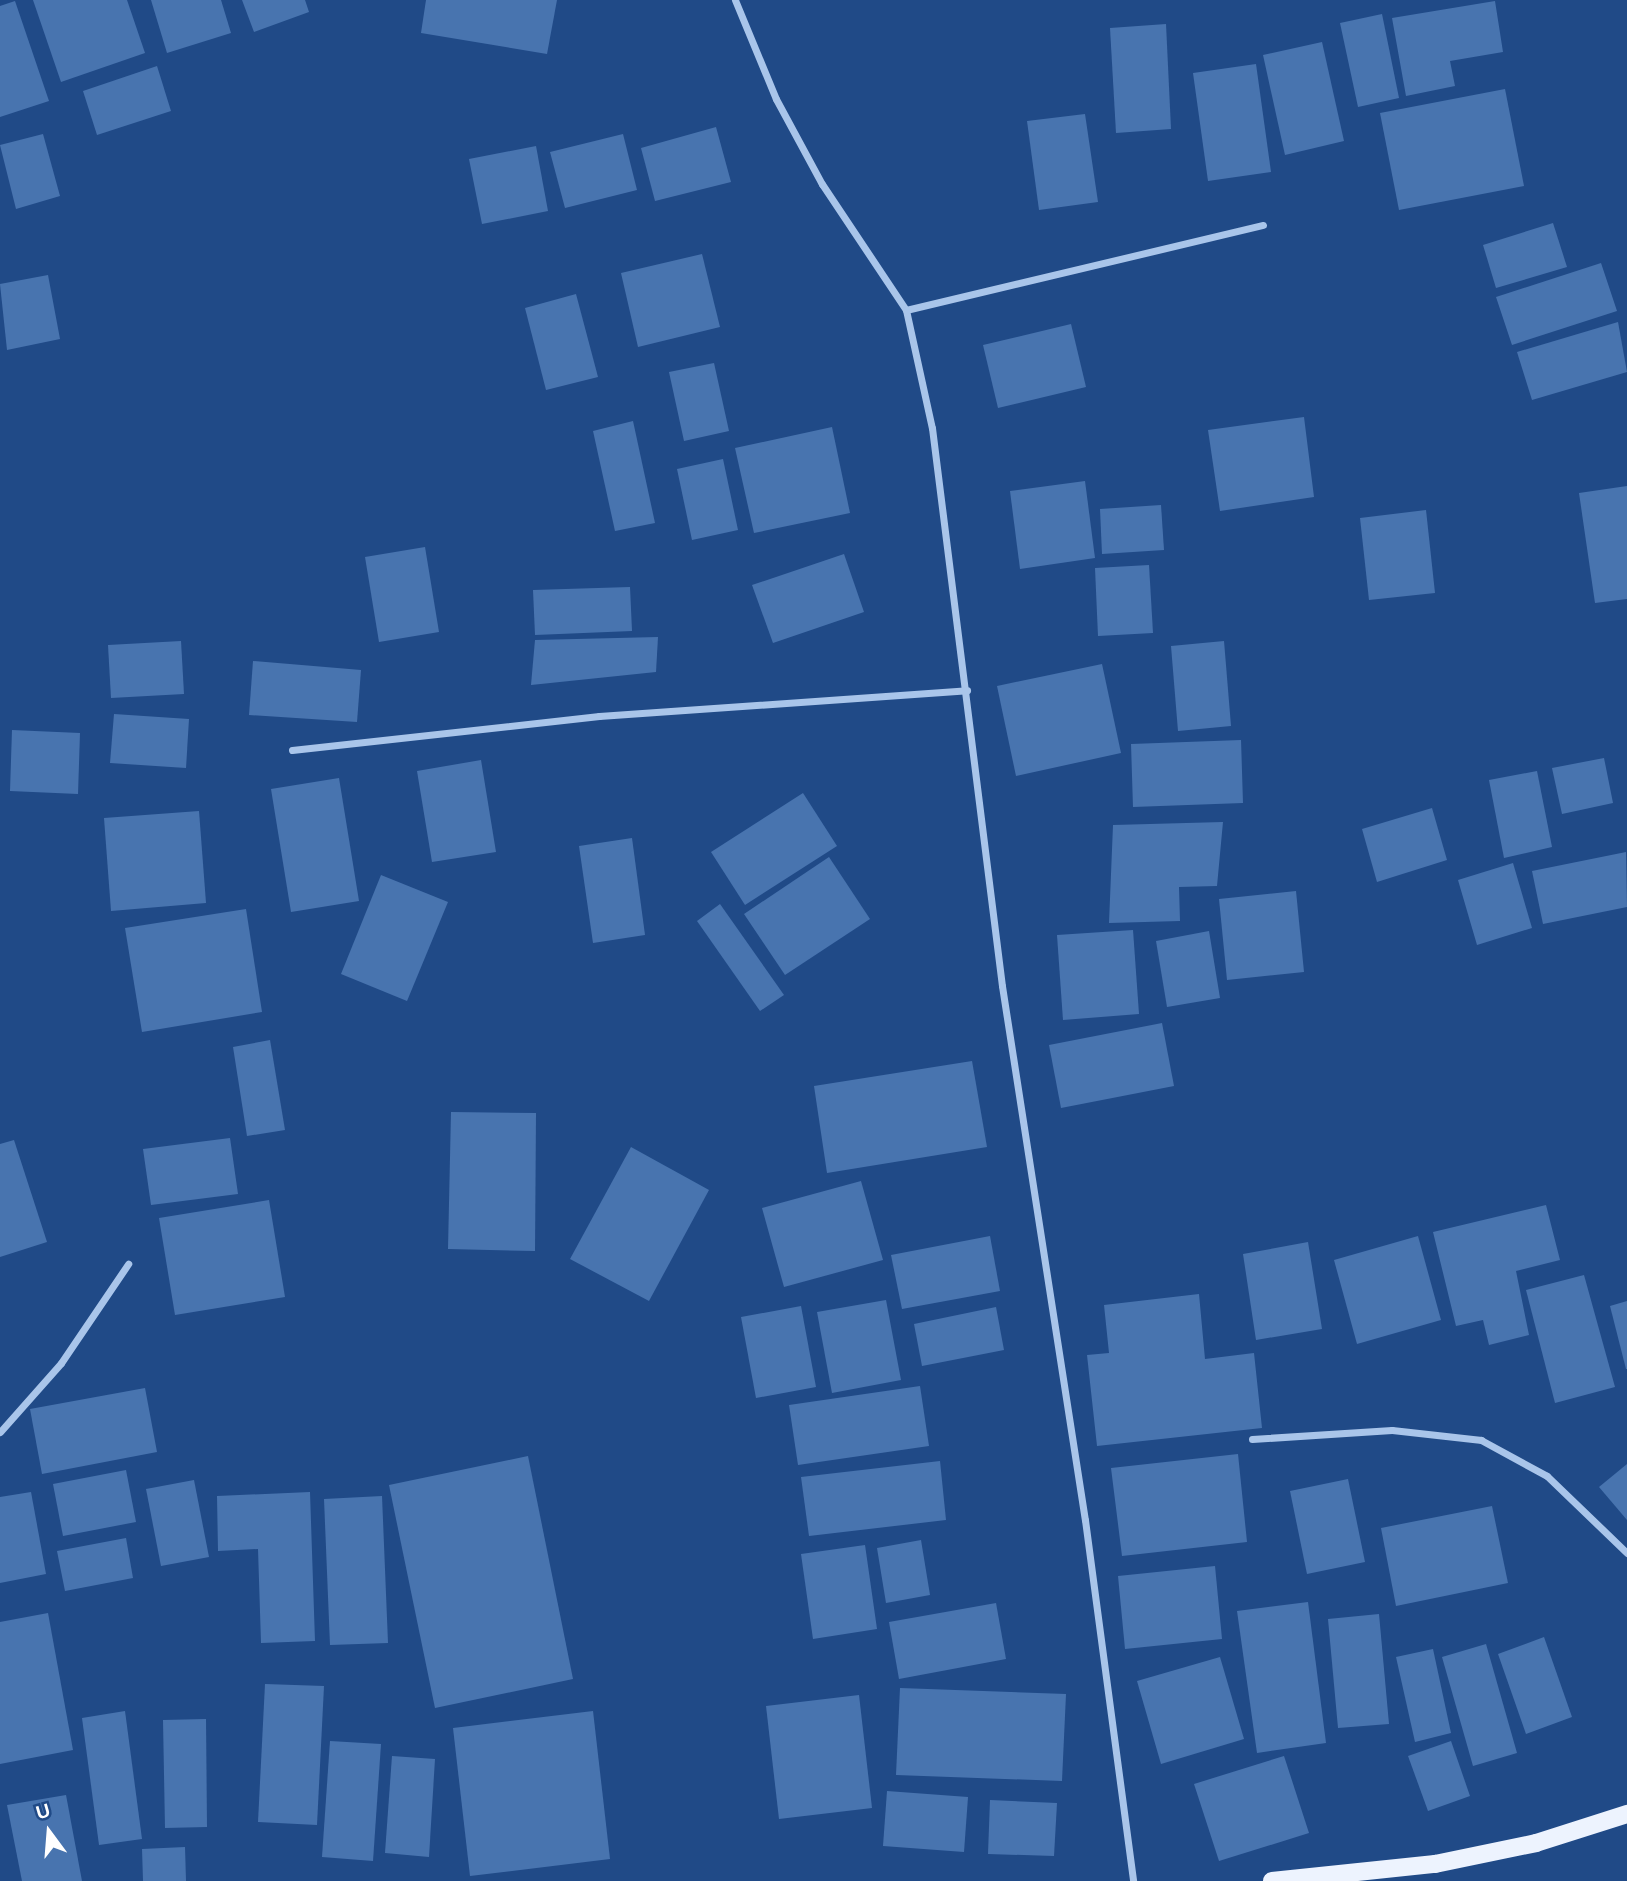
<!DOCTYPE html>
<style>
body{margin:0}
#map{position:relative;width:1627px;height:1881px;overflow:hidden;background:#204a87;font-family:Helvetica,sans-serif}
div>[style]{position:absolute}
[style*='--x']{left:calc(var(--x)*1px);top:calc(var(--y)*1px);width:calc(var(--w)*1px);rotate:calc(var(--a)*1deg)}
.building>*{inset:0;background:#4874af}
.minor>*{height:7px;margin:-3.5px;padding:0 3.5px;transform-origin:3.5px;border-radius:3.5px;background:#a9c5ea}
.primary>*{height:18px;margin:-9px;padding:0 9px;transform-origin:9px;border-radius:9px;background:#edf3fe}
span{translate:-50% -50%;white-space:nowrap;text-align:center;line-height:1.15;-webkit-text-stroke:6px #204a87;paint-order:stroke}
.north{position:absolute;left:14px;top:1797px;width:70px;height:70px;-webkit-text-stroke:5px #204a87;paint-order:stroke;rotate:344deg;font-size:19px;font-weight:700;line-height:28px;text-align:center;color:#fff}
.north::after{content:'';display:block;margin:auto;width:24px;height:32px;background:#fff;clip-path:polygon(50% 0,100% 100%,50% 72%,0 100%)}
</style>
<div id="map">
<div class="building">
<i style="clip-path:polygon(33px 0,127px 0,145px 53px,61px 82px)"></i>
<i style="clip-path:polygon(151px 0,221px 0,231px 33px,167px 53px)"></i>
<i style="clip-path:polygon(242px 0,305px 0,309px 12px,254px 32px)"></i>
<i style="clip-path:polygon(426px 0,557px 0,547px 54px,421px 33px)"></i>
<i style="clip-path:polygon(15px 1px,49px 101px,0 117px,0 6px)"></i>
<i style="clip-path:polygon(1495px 1px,1503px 52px,1450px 61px,1455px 86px,1406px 96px,1392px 18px)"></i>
<i style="clip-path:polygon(1382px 14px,1399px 98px,1358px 107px,1340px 23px)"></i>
<i style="clip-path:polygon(1166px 24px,1171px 129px,1116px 133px,1110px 28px)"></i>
<i style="clip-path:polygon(1322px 42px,1344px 141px,1285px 155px,1263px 55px)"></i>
<i style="clip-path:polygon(1256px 64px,1271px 172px,1208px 181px,1193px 73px)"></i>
<i style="clip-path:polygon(157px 66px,171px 111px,97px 135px,83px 91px)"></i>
<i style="clip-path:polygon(1505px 89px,1524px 186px,1399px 210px,1380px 113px)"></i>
<i style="clip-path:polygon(1085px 114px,1098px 202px,1039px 210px,1027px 121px)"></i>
<i style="clip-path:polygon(716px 127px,731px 182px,655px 201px,641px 148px)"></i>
<i style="clip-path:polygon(43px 134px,60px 196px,16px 209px,0 145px)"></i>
<i style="clip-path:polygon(623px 134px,637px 190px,565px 208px,550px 152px)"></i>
<i style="clip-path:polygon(536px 146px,548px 211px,482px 224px,469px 159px)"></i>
<i style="clip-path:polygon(1553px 223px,1567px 267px,1496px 288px,1483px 245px)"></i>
<i style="clip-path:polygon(702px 254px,720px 327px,638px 347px,621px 273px)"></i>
<i style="clip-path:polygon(1601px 263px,1617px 311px,1512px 345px,1496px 297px)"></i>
<i style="clip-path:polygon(48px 275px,60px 339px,7px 350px,0 284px)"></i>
<i style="clip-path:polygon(576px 294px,598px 377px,546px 390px,525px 308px)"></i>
<i style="clip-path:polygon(1618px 322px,1627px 372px,1532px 400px,1517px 352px)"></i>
<i style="clip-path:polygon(1071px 324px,1086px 387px,998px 408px,983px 345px)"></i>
<i style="clip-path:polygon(714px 363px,729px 431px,684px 441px,669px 372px)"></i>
<i style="clip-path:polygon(1304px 417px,1314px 497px,1220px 511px,1208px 430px)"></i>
<i style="clip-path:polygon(633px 421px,655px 523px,615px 531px,593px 431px)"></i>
<i style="clip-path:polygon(832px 427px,850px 513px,754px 533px,735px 448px)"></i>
<i style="clip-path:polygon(723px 459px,738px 530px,692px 540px,677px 469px)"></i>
<i style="clip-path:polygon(1085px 481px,1095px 558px,1020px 569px,1010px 491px)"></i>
<i style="clip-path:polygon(1627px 486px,1627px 599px,1595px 603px,1579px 493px)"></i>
<i style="clip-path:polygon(1161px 505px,1164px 550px,1102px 554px,1100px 509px)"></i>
<i style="clip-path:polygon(1426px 510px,1435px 593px,1369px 600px,1360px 518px)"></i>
<i style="clip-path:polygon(425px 547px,439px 632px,379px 642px,365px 557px)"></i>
<i style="clip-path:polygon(844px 554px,864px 612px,773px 643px,752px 585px)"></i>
<i style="clip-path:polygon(1149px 565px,1153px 633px,1098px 636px,1095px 568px)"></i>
<i style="clip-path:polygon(630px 587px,632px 631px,535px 635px,533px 590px)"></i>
<i style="clip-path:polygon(658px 637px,656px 672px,531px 685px,535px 640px)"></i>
<i style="clip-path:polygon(181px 641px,184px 694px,111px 698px,108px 645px)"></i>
<i style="clip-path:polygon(1224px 641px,1231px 726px,1178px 731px,1171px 646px)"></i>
<i style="clip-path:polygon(253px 661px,361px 670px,357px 722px,249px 715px)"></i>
<i style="clip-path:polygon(1102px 664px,1121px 753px,1016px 776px,997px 686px)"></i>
<i style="clip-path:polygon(114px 714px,189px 719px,186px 768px,110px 763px)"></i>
<i style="clip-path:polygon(12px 730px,80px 733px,78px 794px,10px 791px)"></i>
<i style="clip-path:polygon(1241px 740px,1243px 803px,1133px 807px,1131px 744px)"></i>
<i style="clip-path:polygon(1604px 758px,1613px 803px,1562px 814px,1552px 768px)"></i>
<i style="clip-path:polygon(481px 760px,496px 852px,432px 862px,417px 771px)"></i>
<i style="clip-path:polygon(1537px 771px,1552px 847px,1504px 858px,1489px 780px)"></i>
<i style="clip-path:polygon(339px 778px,359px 901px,291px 912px,271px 789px)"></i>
<i style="clip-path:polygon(803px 793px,837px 846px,745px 905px,711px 852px)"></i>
<i style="clip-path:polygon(1432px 808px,1447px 860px,1377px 882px,1362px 829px)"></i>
<i style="clip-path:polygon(199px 811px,206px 903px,111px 911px,104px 818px)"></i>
<i style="clip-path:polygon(1223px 822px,1217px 886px,1179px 887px,1180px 921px,1109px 923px,1113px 825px)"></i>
<i style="clip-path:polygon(632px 838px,645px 935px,593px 943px,579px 846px)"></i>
<i style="clip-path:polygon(1626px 852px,1627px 907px,1543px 924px,1532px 871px)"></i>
<i style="clip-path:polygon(829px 857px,870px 919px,785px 975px,744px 914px)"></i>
<i style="clip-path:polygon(1513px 863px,1532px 928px,1477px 945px,1458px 880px)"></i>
<i style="clip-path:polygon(381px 875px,448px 902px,407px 1001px,341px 974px)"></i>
<i style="clip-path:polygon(1296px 891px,1304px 972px,1227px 980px,1219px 899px)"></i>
<i style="clip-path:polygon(720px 904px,784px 995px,760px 1011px,697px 921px)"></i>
<i style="clip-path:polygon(246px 909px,262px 1012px,142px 1032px,125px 928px)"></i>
<i style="clip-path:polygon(1133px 930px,1139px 1014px,1063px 1020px,1057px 935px)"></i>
<i style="clip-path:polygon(1209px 931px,1220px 998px,1167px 1007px,1156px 941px)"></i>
<i style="clip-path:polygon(1162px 1023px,1174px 1086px,1061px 1108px,1049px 1045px)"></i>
<i style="clip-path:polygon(270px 1040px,285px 1130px,247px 1136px,233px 1047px)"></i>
<i style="clip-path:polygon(972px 1061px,987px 1147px,827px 1173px,814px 1086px)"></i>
<i style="clip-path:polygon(451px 1112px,536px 1113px,535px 1251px,448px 1249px)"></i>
<i style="clip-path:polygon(230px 1138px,238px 1194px,151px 1205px,143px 1149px)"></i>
<i style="clip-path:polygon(14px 1140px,47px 1242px,0 1257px,0 1144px)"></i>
<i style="clip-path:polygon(631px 1147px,709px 1190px,649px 1301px,570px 1259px)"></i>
<i style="clip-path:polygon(861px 1181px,883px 1260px,784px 1287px,762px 1208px)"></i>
<i style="clip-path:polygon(269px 1200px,285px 1297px,175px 1315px,159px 1218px)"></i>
<i style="clip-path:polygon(1546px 1205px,1560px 1260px,1516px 1271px,1529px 1335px,1489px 1345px,1483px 1320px,1456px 1326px,1433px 1232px)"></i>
<i style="clip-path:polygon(990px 1236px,1000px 1291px,902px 1309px,891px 1255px)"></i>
<i style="clip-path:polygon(1418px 1236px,1441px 1320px,1357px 1344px,1334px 1260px)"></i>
<i style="clip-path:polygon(1308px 1242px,1322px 1329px,1256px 1340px,1243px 1254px)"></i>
<i style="clip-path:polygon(1584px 1275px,1615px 1387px,1555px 1403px,1526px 1290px)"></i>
<i style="clip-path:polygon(1199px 1294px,1205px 1359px,1254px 1353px,1262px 1428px,1097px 1446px,1087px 1355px,1109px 1353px,1104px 1305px)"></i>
<i style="clip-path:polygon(886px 1300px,901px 1380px,832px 1393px,817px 1312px)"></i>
<i style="clip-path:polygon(1627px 1301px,1627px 1369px,1626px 1369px,1610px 1306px)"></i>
<i style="clip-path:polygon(801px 1306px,816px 1387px,756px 1398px,741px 1317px)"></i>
<i style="clip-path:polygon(996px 1307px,1004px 1350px,922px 1366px,914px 1324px)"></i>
<i style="clip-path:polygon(920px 1386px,929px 1446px,798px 1465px,789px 1405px)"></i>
<i style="clip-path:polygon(145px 1388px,157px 1452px,42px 1474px,30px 1409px)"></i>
<i style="clip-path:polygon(1238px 1454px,1247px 1542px,1122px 1556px,1111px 1468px)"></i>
<i style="clip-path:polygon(528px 1456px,573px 1679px,435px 1708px,389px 1485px)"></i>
<i style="clip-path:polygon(940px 1461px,946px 1520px,809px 1536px,801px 1477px)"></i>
<i style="clip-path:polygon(1627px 1464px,1627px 1520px,1599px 1487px)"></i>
<i style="clip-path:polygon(126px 1470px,136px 1522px,63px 1536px,53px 1484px)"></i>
<i style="clip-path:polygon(1348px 1479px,1365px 1562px,1307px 1574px,1290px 1491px)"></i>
<i style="clip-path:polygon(194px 1480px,209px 1557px,161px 1566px,146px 1489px)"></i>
<i style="clip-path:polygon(31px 1492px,46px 1574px,0 1583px,0 1497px)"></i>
<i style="clip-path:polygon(310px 1492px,315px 1641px,261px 1643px,258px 1549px,218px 1551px,217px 1496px)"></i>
<i style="clip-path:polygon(382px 1496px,388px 1643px,330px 1645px,324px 1499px)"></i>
<i style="clip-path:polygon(1492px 1506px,1508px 1583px,1396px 1606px,1381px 1528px)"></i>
<i style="clip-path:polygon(126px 1538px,133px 1578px,65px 1591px,57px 1551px)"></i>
<i style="clip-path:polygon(921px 1540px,930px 1595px,886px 1603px,877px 1548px)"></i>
<i style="clip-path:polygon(865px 1545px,877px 1629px,813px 1639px,801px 1554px)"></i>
<i style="clip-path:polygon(1215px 1566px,1222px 1639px,1125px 1649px,1118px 1576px)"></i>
<i style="clip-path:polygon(1308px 1602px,1326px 1743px,1257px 1753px,1237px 1611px)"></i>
<i style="clip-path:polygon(996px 1603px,1006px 1659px,899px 1679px,889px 1622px)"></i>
<i style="clip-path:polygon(48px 1613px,73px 1750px,0 1764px,0 1622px)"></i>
<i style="clip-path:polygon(1379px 1614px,1389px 1724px,1338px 1728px,1328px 1619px)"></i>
<i style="clip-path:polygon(1544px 1637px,1572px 1717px,1526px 1734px,1498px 1654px)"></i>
<i style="clip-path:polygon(1486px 1644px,1517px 1753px,1473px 1766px,1442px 1657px)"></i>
<i style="clip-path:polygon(1433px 1649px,1451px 1733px,1415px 1742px,1396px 1657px)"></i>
<i style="clip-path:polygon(1220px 1657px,1244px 1739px,1161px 1764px,1137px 1681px)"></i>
<i style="clip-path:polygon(265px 1684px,324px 1686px,317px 1825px,258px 1822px)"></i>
<i style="clip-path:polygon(900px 1688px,1066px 1694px,1062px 1781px,896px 1775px)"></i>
<i style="clip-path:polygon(859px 1695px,872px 1808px,779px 1819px,766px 1706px)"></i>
<i style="clip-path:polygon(125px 1711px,142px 1839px,99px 1845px,82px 1718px)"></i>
<i style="clip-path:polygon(593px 1711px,610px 1859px,470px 1876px,453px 1728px)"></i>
<i style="clip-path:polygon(206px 1719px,207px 1827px,165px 1828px,163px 1720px)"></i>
<i style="clip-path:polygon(330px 1741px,381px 1744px,373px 1861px,322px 1857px)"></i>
<i style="clip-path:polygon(1451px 1741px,1470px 1796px,1428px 1811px,1408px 1756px)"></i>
<i style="clip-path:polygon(392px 1756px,435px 1759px,429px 1857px,385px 1853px)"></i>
<i style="clip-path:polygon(1284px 1756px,1309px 1833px,1219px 1861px,1194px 1784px)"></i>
<i style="clip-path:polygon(887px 1791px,968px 1797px,964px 1852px,883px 1846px)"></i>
<i style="clip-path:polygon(66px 1795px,82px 1881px,22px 1881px,7px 1805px)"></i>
<i style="clip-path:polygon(990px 1800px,1057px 1803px,1054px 1856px,988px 1854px)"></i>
<i style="clip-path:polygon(185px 1847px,186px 1881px,143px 1881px,142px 1849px)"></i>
</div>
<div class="minor">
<i style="--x:735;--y:0;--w:107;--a:67.5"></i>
<i style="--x:776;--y:99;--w:97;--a:61.6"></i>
<i style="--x:822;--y:184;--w:151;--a:56.3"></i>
<i style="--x:906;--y:310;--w:121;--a:77.6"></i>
<i style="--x:932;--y:428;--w:562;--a:82.85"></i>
<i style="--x:1002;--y:986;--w:540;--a:81.17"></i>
<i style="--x:1085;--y:1520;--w:364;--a:82.4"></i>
<i style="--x:906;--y:310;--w:367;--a:-13.4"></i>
<i style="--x:292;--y:750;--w:309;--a:-6.3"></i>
<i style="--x:599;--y:716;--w:369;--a:-4"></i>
<i style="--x:0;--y:1432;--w:92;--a:-48.5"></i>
<i style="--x:61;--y:1363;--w:120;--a:-55.9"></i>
<i style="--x:1252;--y:1439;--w:140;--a:-3.7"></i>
<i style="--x:1392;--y:1430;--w:90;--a:6.4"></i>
<i style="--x:1481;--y:1440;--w:75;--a:28.6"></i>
<i style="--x:1547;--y:1476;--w:111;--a:43.9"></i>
</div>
<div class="primary">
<i style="--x:1272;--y:1881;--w:164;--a:-6"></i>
<i style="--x:1435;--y:1864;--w:103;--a:-11.7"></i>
<i style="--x:1536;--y:1843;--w:96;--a:-17.7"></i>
</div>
<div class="north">U</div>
</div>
